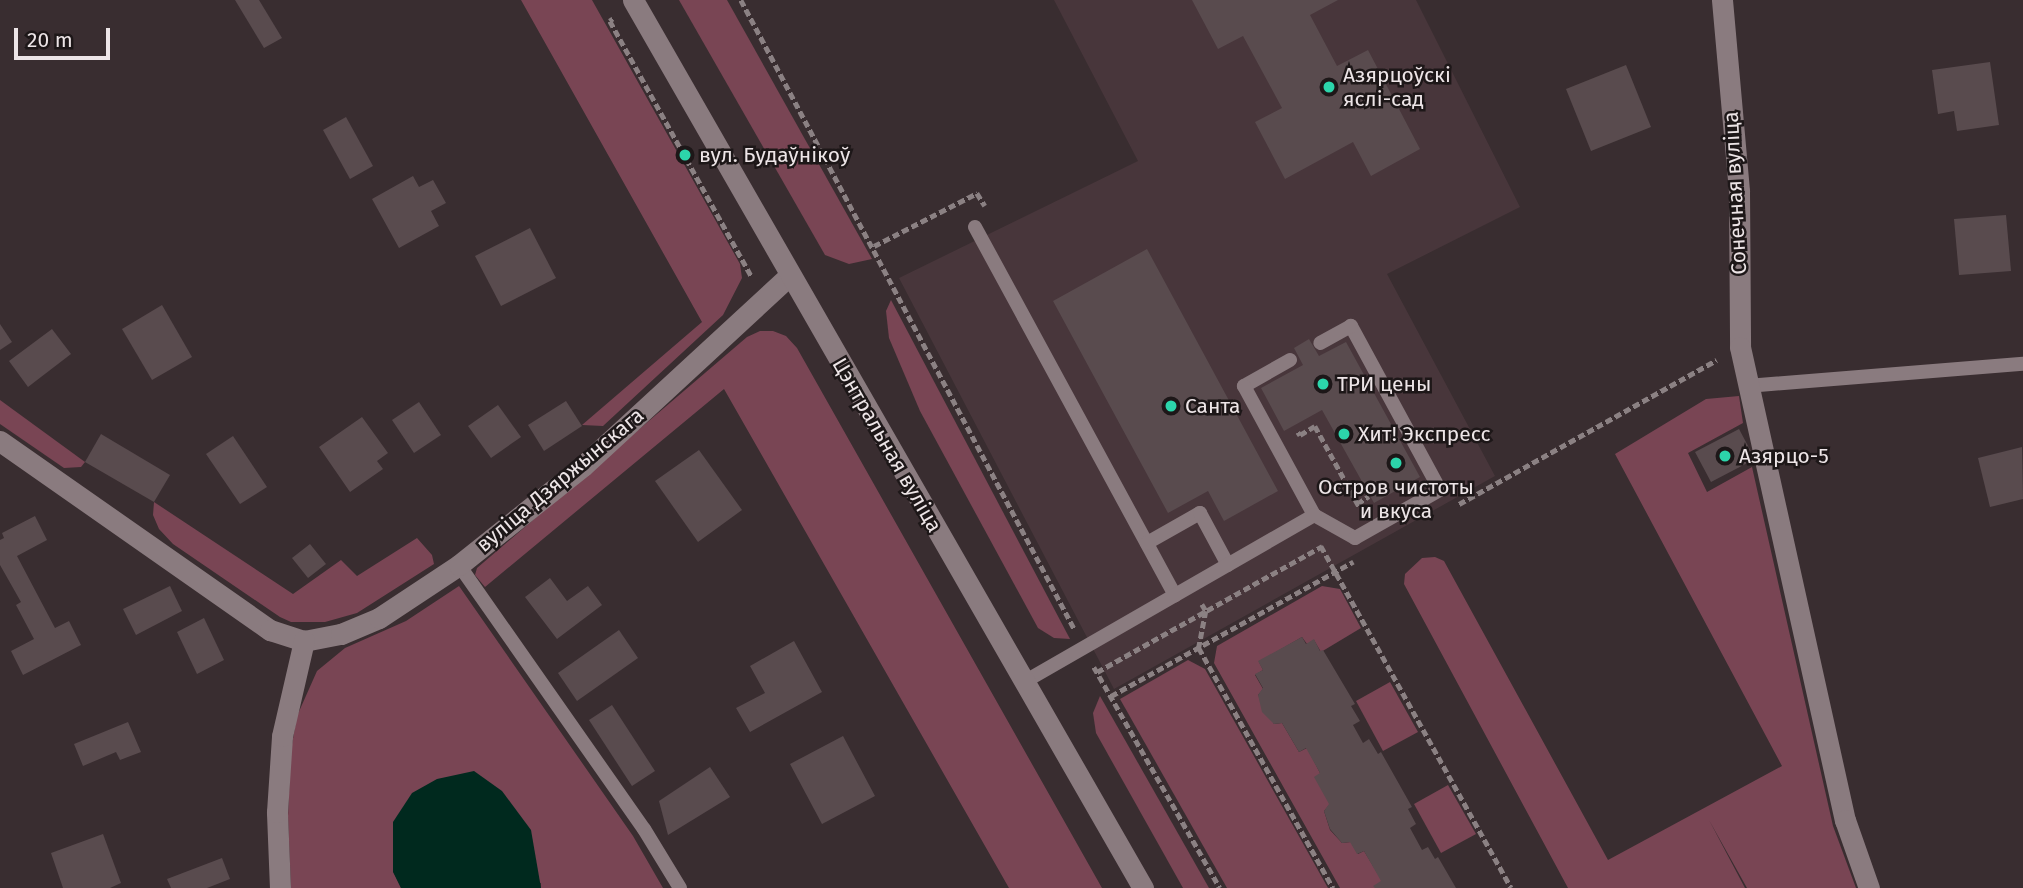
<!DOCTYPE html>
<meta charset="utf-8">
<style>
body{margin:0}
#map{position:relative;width:2023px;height:888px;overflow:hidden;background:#392d30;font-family:"Fira Sans",sans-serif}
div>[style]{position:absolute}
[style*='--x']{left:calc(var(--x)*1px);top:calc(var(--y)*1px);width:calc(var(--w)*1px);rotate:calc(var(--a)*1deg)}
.built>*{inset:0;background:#48363b}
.green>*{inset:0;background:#794554}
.water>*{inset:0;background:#00291e}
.building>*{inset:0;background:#594b4e}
.path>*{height:4.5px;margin-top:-2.25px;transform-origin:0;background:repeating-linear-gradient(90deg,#8b8183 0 7px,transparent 0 10.5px)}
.lane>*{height:14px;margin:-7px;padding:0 7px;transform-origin:7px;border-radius:7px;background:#8a7b7f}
.street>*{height:21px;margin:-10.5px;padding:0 10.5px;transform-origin:10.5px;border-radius:10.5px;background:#8a7b7f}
.secondary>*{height:21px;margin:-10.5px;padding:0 10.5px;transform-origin:10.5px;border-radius:10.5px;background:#8a7b7f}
.dots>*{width:19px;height:19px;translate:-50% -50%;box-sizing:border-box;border:4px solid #1d1718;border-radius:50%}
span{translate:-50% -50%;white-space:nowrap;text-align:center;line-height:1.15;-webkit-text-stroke:5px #1d1718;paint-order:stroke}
.poi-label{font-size:21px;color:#ede5e7}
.left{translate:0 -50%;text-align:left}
.street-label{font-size:21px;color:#ede5e7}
.scale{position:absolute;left:14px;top:28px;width:96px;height:32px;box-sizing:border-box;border:4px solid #ede5e7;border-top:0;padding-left:9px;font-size:21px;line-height:24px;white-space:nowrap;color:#ede5e7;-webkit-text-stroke:5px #1d1718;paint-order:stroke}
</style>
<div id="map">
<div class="built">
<i style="clip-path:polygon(1054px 0,1416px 0,1520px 207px,1387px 274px,1495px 476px,1114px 689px,899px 278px,1138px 161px)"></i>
</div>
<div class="green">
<i style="clip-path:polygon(521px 0,592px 0,740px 264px,742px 278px,723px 315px,603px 426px,582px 425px,702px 322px)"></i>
<i style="clip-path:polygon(679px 0,727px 0,872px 259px,849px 264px,825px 255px)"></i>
<i style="clip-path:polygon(891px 300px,1070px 639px,1054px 638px,1038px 628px,920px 411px,889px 338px,886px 311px)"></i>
<i style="clip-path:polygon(760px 331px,773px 331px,786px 336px,797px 348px,1102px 888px,1009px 888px,724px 389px,485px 587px,475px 575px,477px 568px,747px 337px)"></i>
<i style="clip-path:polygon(1739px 396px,1743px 423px,1688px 453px,1707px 492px,1752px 467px,1833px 826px,1856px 888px,1747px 888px,1709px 820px,1745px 888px,1568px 888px,1404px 584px,1405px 574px,1422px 558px,1435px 557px,1444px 561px,1608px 860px,1782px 766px,1615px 454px,1706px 399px)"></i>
<i style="clip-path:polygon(0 400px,85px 462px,81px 467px,64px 468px,0 424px)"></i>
<i style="clip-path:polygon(154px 502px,293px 594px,341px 560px,357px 576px,417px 538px,432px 555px,434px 564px,357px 613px,325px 622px,291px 622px,280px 617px,173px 544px,159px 529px,153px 515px)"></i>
<i style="clip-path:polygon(459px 586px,633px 836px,663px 888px,541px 888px,541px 883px,393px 871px,401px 888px,291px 888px,288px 816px,291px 750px,297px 716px,317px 671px,345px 648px,406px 621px)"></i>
<i style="clip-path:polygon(1322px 586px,1340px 589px,1361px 628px,1321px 652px,1314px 640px,1307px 644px,1302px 637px,1259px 662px,1263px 670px,1255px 675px,1263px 689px,1258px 695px,1274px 724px,1282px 723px,1299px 752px,1307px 748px,1320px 773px,1330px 804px,1324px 811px,1330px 830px,1342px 843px,1351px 842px,1358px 854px,1364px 851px,1382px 881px,1375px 888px,1340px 888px,1214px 663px,1217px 646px)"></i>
<i style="clip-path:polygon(1188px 660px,1205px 669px,1328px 888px,1227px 888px,1120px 699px)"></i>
<i style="clip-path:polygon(1390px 682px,1418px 732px,1383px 751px,1356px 701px)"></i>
<i style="clip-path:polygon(1100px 696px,1209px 888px,1183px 888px,1096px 733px,1093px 713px)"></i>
<i style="clip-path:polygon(1448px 785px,1476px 834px,1441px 853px,1414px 804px)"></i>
</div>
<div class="water">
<i style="clip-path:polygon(474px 771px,502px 791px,531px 830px,541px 888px,401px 888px,393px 872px,393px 822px,412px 793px,437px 779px)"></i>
</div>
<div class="building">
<i style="clip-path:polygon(235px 0,259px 0,282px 38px,264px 48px)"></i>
<i style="clip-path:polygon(1192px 0,1338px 0,1310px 15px,1337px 66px,1368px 50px,1420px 149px,1371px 176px,1353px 142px,1285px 179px,1255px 122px,1282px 108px,1243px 36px,1218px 49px)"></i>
<i style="clip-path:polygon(1990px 62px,1999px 125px,1957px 131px,1954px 111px,1938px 114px,1932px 70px)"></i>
<i style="clip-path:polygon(1626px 65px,1651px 127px,1591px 151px,1566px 89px)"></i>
<i style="clip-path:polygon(346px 117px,373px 166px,350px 179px,323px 130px)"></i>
<i style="clip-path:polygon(413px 176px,419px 187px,433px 180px,446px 203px,431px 211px,439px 226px,399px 248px,372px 199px)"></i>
<i style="clip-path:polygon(2006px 215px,2011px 271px,1959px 275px,1954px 219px)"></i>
<i style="clip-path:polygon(530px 228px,556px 278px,501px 306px,475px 256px)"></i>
<i style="clip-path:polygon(1147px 249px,1278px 491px,1224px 521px,1208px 491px,1168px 513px,1053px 301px)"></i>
<i style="clip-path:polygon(162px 305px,192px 357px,152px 380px,122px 329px)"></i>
<i style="clip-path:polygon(0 324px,12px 342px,0 350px)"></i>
<i style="clip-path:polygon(52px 329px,71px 354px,28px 387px,9px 361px)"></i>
<i style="clip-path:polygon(1309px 339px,1319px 356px,1346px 342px,1420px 477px,1374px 503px,1322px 410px,1284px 431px,1261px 388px,1303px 365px,1294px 348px)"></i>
<i style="clip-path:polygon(566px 401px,582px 426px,544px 451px,528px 425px)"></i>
<i style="clip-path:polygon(419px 402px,441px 435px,414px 453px,392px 420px)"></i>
<i style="clip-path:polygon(498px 405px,521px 437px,491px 458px,468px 426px)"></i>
<i style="clip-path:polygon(362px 417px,388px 453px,377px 461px,383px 469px,350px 492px,319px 447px)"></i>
<i style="clip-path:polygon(1739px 429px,1755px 459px,1711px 482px,1695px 452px)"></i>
<i style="clip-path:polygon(101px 434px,170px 475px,154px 502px,85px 462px)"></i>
<i style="clip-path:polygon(233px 436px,267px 487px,240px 504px,206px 454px)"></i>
<i style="clip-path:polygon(2022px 447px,2023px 499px,1990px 507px,1978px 458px)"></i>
<i style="clip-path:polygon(699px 450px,742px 510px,698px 542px,655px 481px)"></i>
<i style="clip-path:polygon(35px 516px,47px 540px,17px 556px,55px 628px,69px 621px,81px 645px,23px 675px,11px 651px,34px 639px,16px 605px,21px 602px,0 565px,0 540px,4px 538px,2px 533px)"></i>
<i style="clip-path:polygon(310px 544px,326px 564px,308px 578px,292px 558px)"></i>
<i style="clip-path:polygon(550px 578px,567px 601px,588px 586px,602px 605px,557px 639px,525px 597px)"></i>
<i style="clip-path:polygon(170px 586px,182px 611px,136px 635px,123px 609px)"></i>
<i style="clip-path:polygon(204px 618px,224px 660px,197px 674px,177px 632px)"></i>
<i style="clip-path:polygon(619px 630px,638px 658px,577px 701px,558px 673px)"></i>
<i style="clip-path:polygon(1302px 637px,1306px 644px,1314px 639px,1320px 651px,1323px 650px,1355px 704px,1351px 706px,1360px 721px,1353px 725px,1363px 743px,1369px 739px,1378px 754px,1381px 752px,1412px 807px,1408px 809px,1416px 824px,1410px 828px,1422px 850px,1428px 847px,1435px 859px,1438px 857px,1456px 888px,1375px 888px,1373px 886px,1381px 881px,1364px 851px,1357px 854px,1350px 842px,1342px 843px,1330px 829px,1324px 811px,1329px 804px,1314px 777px,1320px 773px,1306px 748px,1299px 752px,1282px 723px,1274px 724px,1262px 712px,1258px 695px,1263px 688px,1255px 674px,1263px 670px,1258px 661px)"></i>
<i style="clip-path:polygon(794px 641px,822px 692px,750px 732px,736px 708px,765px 693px,750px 666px)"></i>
<i style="clip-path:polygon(612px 705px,655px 771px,632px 786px,589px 720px)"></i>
<i style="clip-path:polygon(128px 722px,141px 752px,120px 760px,116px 752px,83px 766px,74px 744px)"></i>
<i style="clip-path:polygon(843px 736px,875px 796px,822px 824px,790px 764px)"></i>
<i style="clip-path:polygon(710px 767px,730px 797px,668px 835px,659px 801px)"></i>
<i style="clip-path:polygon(103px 834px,121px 883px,110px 888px,63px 888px,51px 853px)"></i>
<i style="clip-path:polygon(222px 858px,230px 879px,207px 888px,171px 888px,167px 879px)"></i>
</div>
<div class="path">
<i style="--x:741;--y:0;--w:711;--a:62.07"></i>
<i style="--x:613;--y:19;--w:4;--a:146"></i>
<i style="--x:610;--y:21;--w:293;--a:61"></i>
<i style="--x:874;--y:246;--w:116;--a:-27.2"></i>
<i style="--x:977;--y:193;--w:15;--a:58"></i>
<i style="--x:1298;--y:432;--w:4;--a:56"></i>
<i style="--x:1300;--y:435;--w:17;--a:-31"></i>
<i style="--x:1315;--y:426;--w:94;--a:61.2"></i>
<i style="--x:1357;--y:504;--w:14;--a:-34"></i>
<i style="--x:1459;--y:504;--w:295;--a:-29.2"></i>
<i style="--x:1321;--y:546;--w:391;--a:60.9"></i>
<i style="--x:1202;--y:604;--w:8;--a:60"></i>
<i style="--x:1206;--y:611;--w:38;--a:101"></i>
<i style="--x:1199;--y:648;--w:275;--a:60.8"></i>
<i style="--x:1094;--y:667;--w:254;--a:60.3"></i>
<i style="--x:1097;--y:672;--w:258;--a:-29.2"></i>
<i style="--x:1111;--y:696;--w:277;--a:-29"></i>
</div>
<div class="lane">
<i style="--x:975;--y:227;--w:419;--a:61.5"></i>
<i style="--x:1290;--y:360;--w:53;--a:150.5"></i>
<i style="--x:1244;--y:386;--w:147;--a:61.5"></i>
<i style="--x:1314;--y:515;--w:47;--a:29.3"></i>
<i style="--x:1355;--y:538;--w:98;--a:-29.5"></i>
<i style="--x:1440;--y:490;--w:187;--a:-118.5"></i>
<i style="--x:1351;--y:326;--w:35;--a:151"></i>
<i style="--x:1747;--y:386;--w:277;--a:-4.6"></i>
<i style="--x:1147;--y:543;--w:61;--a:-29.5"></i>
<i style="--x:1200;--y:513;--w:59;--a:61.7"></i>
<i style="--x:459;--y:565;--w:322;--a:55"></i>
<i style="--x:644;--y:829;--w:69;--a:58.6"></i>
<i style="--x:1024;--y:682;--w:335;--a:-29.9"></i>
</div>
<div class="street">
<i style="--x:1722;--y:0;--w:192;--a:84.9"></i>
<i style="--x:1739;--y:191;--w:156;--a:89.6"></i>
<i style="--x:1740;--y:347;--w:485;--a:77.5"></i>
<i style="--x:1845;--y:820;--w:72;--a:70.6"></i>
<i style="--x:0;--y:441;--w:330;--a:35"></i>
<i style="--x:270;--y:630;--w:36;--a:18"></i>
<i style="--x:304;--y:641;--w:38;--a:-11"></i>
<i style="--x:341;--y:634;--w:41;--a:-22.8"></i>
<i style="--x:379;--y:618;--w:96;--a:-33.5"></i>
<i style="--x:459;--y:565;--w:159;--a:-38.6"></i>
<i style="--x:583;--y:466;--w:280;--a:-42.7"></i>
<i style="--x:280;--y:888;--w:76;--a:-92.3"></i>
<i style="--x:277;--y:812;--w:76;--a:-86.2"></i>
<i style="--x:282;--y:736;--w:98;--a:-77"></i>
</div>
<div class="secondary">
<i style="--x:633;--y:0;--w:1024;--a:60.13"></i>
</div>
<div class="dots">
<i style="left:1329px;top:87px;background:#2cd5ab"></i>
<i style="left:685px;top:155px;background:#2cd5ab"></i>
<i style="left:1323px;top:384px;background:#2cd5ab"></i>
<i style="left:1171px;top:406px;background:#2cd5ab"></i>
<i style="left:1344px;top:434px;background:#2cd5ab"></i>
<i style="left:1725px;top:456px;background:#2cd5ab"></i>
<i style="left:1396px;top:463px;background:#2cd5ab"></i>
</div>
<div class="poi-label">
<span class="left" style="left:1343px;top:87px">Азярцоўскі<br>яслі-сад</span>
<span class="left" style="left:699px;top:155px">вул. Будаўнікоў</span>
<span class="left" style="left:1337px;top:384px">ТРИ цены</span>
<span class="left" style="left:1185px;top:406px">Санта</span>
<span class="left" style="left:1358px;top:434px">Хит! Экспресс</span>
<span class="left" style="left:1739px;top:456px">Азярцо-5</span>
<span style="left:1396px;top:499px">Остров чистоты<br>и вкуса</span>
</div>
<div class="street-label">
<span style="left:1735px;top:193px;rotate:-93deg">Сонечная вуліца</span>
<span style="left:887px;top:445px;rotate:60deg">Цэнтральная вуліца</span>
<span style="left:560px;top:480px;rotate:-40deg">вуліца Дзяржынскага</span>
</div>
<div class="scale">20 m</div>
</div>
